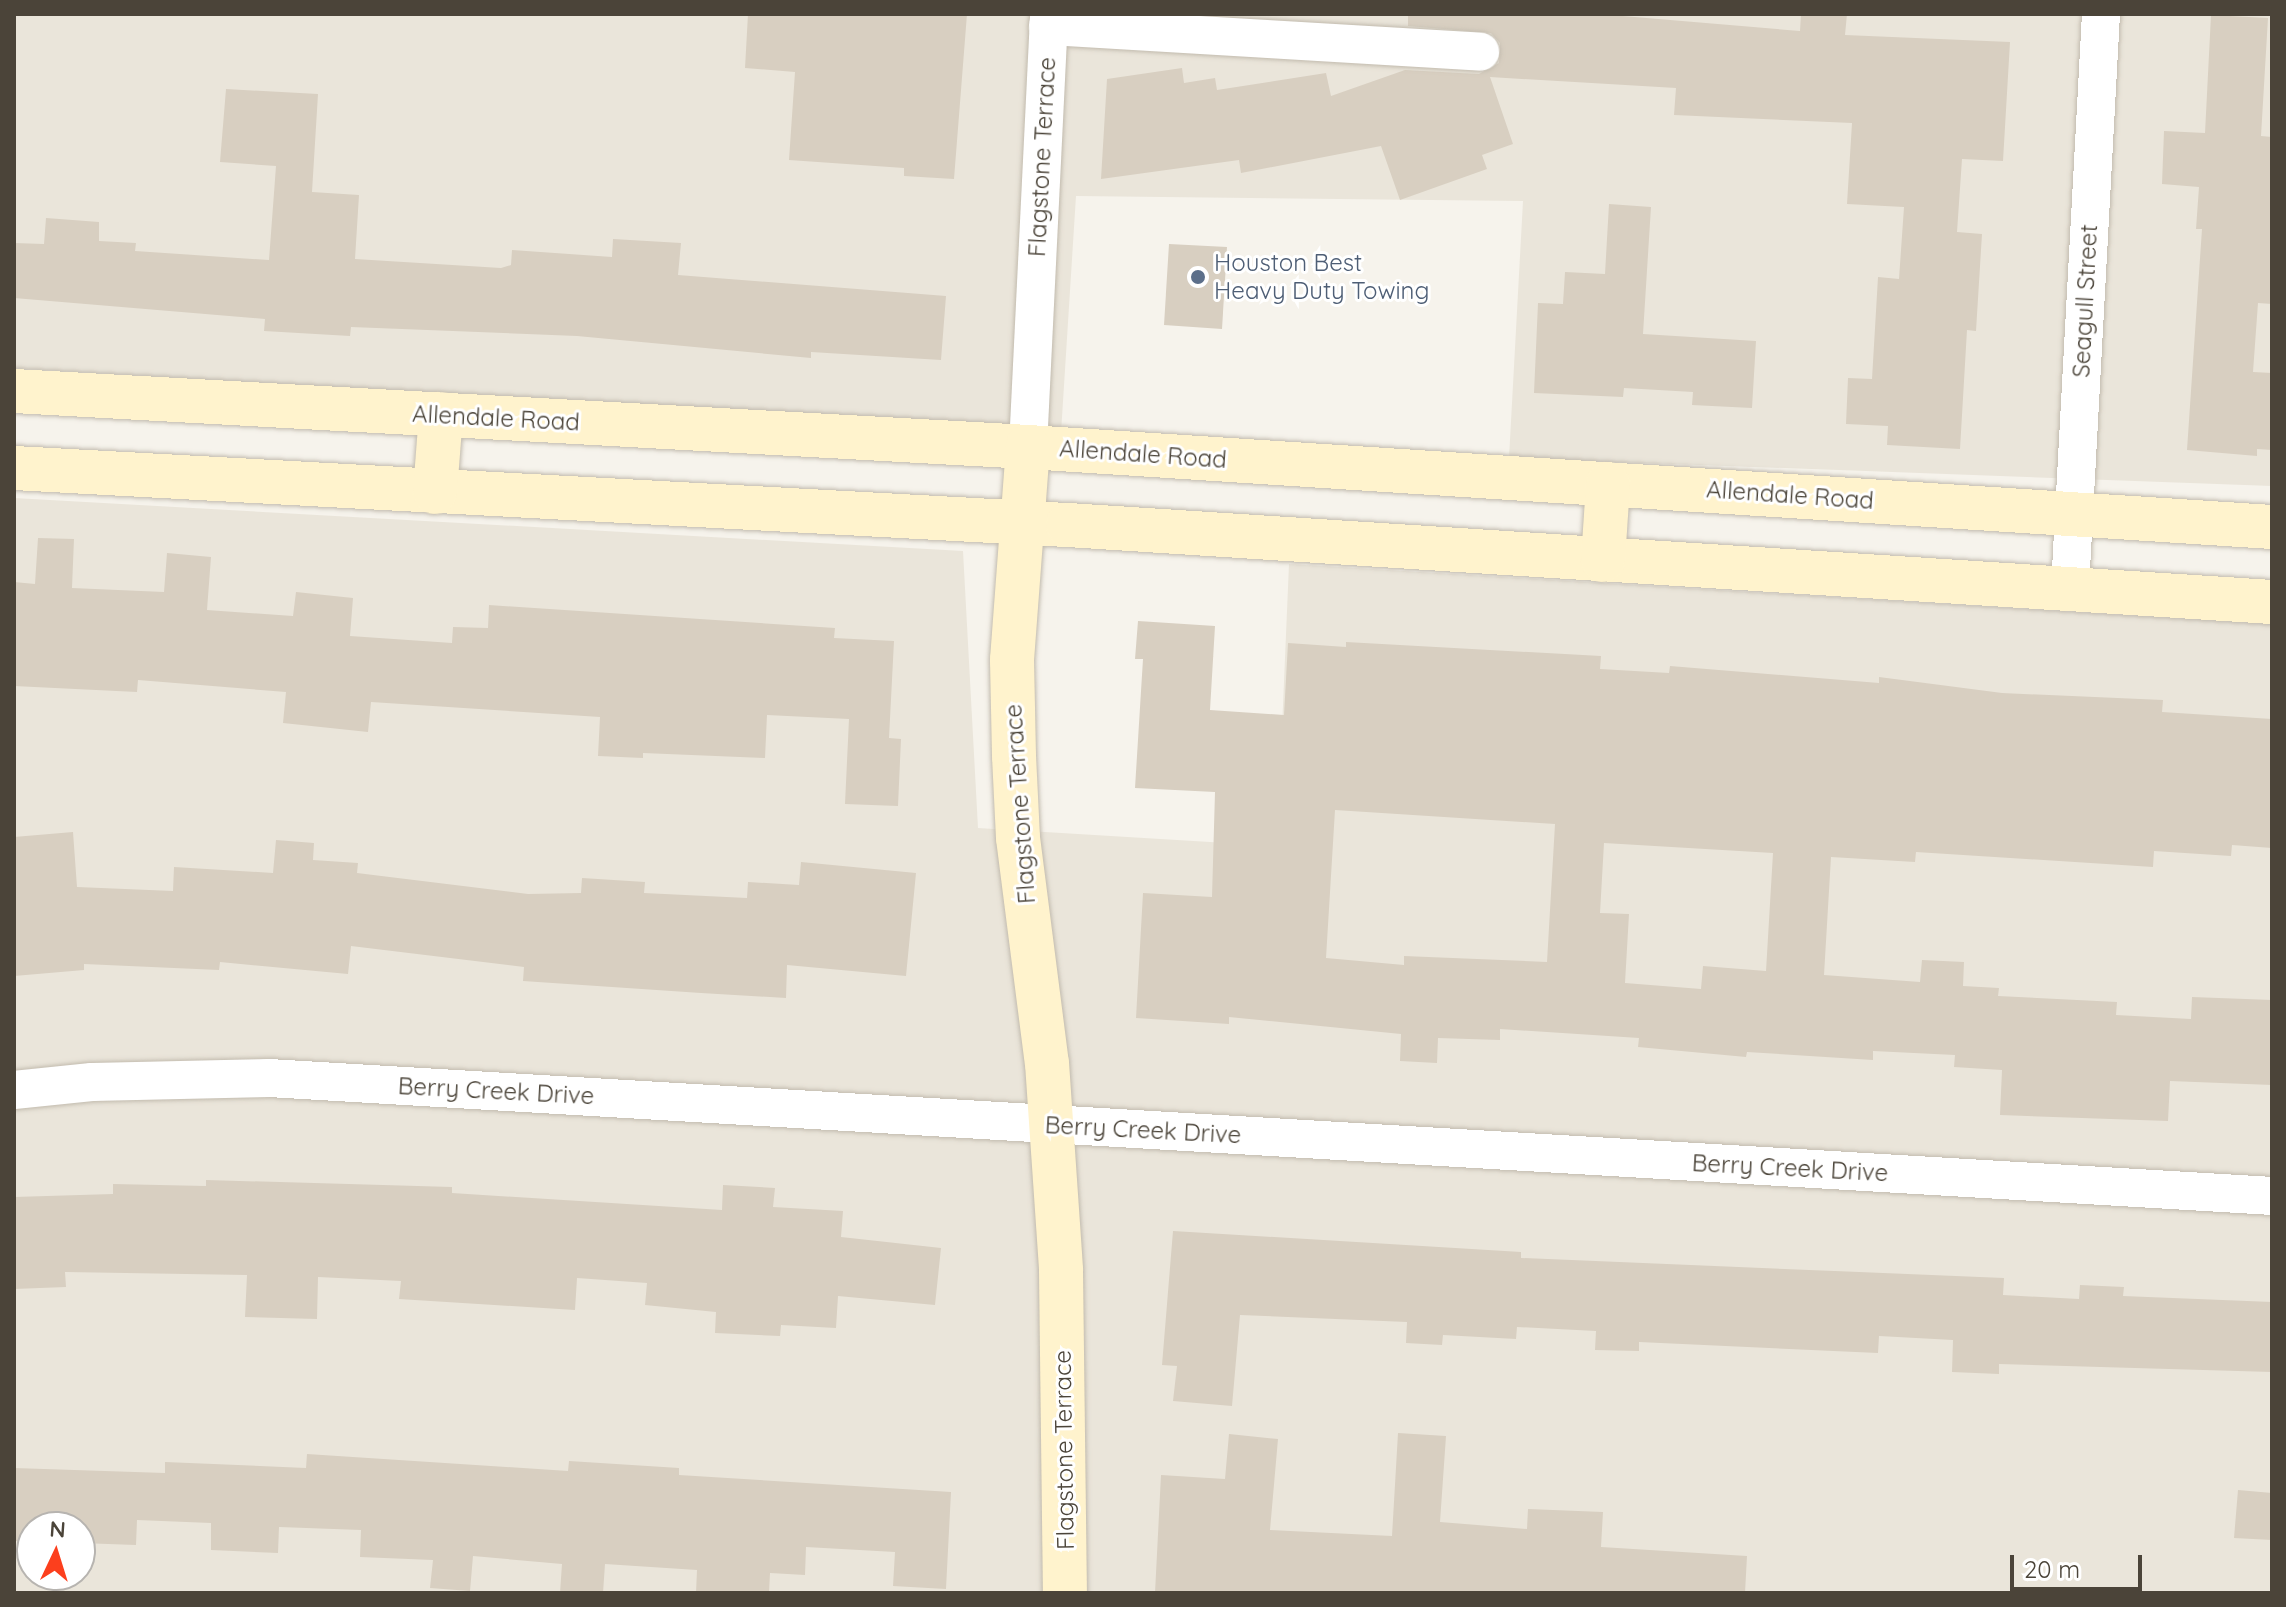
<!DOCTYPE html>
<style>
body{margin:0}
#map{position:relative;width:2286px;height:1607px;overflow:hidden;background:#f6f3ec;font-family:Quicksand,sans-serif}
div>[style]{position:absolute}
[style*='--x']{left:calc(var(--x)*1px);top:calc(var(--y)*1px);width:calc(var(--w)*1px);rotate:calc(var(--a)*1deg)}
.residential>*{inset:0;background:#eae5da}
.building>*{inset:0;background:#d8cfc1}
.roads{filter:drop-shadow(0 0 2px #c2bbae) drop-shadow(0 0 2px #c2bbae)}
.street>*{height:38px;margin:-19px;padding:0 19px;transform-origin:19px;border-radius:19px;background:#fff}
.secondary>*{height:44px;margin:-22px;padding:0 22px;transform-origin:22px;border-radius:22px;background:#fff3cd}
.dots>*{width:22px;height:22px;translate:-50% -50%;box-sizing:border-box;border:4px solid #fff;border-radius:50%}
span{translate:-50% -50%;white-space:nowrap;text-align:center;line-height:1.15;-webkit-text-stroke:6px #fff;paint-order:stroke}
.street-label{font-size:24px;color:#4b4439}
.service-label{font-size:24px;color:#4e5e75}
.left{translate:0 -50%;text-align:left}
.frame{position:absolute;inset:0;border:16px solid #4b4439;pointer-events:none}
.north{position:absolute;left:16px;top:1511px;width:80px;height:80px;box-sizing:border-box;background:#fff;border:2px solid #b7b4b0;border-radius:50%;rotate:4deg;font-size:22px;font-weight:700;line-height:32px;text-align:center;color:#4b4439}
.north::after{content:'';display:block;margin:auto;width:28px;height:36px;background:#fc3f1d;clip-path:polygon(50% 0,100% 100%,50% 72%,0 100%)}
.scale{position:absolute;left:2010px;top:1555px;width:132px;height:36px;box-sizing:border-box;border:4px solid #4b4439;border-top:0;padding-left:10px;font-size:24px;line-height:28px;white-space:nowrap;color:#4b4439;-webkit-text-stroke:6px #fff;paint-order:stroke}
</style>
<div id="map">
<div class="residential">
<i style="clip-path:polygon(14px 14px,2272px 14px,2272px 486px,1509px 458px,1523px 201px,1076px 196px,1061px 433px,14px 368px)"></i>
<i style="clip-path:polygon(evenodd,14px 498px,963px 551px,978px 828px,1277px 846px,1289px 564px,2272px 624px,2272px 1593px,14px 1593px,14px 498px,32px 1527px,80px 1527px,80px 1575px,32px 1575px,32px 1527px)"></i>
</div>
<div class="building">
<i style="clip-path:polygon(748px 14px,967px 14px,954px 179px,904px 176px,904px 168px,789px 160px,795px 72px,745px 68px)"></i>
<i style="clip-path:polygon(1408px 14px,1599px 14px,1800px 31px,1801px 14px,1847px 14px,1845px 35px,2010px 42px,2003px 161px,1962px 159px,1957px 232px,1982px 234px,1976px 331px,1967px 330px,1960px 449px,1887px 445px,1888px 426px,1846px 424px,1848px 378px,1872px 379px,1878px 277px,1899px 279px,1904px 207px,1847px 204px,1852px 123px,1674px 115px,1676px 88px,1490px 77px,1513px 144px,1482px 155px,1487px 169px,1400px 200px,1381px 146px,1241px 173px,1239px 160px,1101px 179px,1107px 79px,1182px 68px,1184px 83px,1215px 78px,1217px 90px,1326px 73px,1331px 96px,1405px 70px,1479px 74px,1499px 63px,1500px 43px,1491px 33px,1408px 26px)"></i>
<i style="clip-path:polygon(2211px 15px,2268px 18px,2261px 136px,2272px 137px,2272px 304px,2258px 303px,2253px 372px,2272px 373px,2272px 450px,2257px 449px,2257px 456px,2187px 450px,2202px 229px,2196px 229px,2199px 187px,2162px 184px,2164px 131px,2205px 133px)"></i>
<i style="clip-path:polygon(226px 89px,318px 94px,312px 192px,359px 195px,355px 259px,501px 268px,511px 265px,512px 250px,612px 257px,613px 239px,681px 243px,678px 275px,946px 296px,941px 360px,811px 352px,811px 358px,577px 336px,351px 327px,350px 336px,264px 331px,265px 319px,14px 298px,14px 243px,44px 244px,46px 218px,99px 222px,99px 241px,136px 243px,135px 251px,269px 260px,276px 166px,220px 162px)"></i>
<i style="clip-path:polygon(1609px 204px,1651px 207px,1643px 334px,1756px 341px,1752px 408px,1692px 405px,1693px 392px,1624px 388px,1623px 397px,1534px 393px,1538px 303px,1563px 304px,1565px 272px,1605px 274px)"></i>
<i style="clip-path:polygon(1169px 244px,1227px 247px,1222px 329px,1164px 325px)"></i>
<i style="clip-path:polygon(38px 538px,74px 539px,72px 588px,164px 592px,167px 553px,211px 557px,207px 610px,293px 616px,296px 592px,353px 598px,350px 636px,452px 643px,453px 627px,488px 628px,489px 605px,835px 628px,834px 638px,894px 641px,889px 738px,901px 739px,898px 806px,845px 804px,849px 719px,767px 715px,765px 758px,643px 753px,643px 758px,598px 756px,600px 717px,371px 702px,368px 732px,283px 723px,286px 692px,138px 680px,137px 692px,14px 686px,14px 582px,35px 584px)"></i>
<i style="clip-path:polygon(evenodd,1138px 621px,1215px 626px,1210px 710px,1284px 715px,1288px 643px,1346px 647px,1346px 642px,1601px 656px,1600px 669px,1669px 673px,1670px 666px,1879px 683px,1879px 677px,2002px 693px,2163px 700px,2162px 712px,2272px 719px,2272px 848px,2232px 845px,2231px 856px,2154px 851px,2153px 867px,1916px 852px,1915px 862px,1831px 857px,1824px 975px,1920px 982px,1922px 960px,1964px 962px,1963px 986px,1999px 988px,1998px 996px,2117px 1002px,2116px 1015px,2191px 1019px,2192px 997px,2272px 1000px,2272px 1085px,2170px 1081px,2168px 1121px,2000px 1115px,2002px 1070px,1954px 1067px,1955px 1055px,1873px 1051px,1873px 1060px,1747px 1052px,1746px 1057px,1638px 1047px,1639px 1038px,1500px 1029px,1500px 1040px,1438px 1038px,1437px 1063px,1400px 1061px,1401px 1034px,1229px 1017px,1229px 1024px,1136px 1018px,1143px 893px,1212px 897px,1215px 792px,1135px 788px,1143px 659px,1135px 659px,1138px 621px,1335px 810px,1555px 824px,1547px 962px,1404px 956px,1404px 965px,1326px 958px,1335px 810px,1138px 621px,1604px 843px,1773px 853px,1766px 971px,1703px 966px,1701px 989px,1625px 983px,1629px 914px,1600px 913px,1604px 843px)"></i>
<i style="clip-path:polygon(73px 832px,77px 887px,173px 891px,174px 867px,273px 873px,276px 840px,314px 843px,313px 860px,358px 863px,357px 873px,528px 894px,581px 893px,582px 878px,645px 882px,644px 893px,747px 898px,748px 882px,799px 885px,801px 862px,916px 873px,906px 976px,787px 965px,786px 998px,701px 993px,523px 981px,524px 967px,351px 946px,348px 974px,220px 962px,219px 970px,84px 964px,84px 970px,14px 976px,14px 837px)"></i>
<i style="clip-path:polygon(206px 1180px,452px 1187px,452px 1193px,722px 1210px,723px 1185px,775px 1188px,773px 1207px,843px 1211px,841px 1237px,941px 1248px,935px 1305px,838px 1296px,836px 1328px,781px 1325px,780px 1336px,715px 1333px,716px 1312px,645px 1305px,647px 1283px,577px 1278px,575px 1310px,399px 1299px,401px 1281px,318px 1277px,317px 1319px,245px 1317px,247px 1275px,65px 1272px,66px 1287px,14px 1289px,14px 1197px,113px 1194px,113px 1184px,206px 1186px)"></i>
<i style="clip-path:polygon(1173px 1231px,1521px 1252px,1521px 1258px,2004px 1278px,2003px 1295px,2079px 1299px,2080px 1285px,2124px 1287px,2123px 1296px,2272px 1302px,2272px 1372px,1999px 1364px,1999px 1374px,1952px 1372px,1953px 1340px,1879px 1336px,1878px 1353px,1639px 1342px,1639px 1351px,1595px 1350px,1596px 1331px,1517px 1327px,1516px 1339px,1443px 1335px,1442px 1345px,1406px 1343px,1407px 1322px,1240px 1315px,1232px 1406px,1173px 1401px,1177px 1366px,1162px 1365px)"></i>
<i style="clip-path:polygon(1398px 1433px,1446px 1436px,1440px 1522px,1527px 1529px,1528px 1509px,1603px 1512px,1601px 1547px,1747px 1556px,1745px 1593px,1155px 1593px,1161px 1475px,1225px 1479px,1229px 1434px,1278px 1439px,1270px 1530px,1392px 1536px)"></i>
<i style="clip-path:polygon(307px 1454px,568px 1471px,569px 1461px,679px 1468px,679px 1475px,951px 1492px,946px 1589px,893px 1586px,895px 1552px,806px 1547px,805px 1575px,770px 1573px,769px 1593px,696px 1593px,697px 1570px,605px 1564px,603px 1593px,560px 1593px,562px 1564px,473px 1556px,470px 1591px,430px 1588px,433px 1560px,360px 1557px,361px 1530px,279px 1527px,278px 1553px,211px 1550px,211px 1523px,137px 1520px,136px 1545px,80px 1543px,80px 1527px,32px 1527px,32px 1541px,14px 1541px,14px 1468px,165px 1473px,165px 1462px,306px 1468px)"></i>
<i style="clip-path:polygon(2238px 1490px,2272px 1493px,2272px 1540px,2234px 1538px)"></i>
</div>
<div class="roads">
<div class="street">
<i style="--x:1048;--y:26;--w:433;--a:3.4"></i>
<i style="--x:1028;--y:447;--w:434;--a:-87.2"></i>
<i style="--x:2070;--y:588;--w:575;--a:-86.91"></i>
<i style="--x:14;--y:1090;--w:78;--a:-5.9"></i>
<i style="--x:92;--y:1082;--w:177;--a:-1.3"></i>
<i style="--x:269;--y:1078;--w:2006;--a:3.37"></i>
</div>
<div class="secondary">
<i style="--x:14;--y:391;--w:1016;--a:3.16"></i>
<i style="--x:1028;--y:447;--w:1247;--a:3.68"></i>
<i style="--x:1028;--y:447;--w:214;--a:94.3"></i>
<i style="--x:1012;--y:660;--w:96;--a:88.8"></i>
<i style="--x:1014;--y:756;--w:82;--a:87.2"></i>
<i style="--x:1018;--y:838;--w:227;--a:82.7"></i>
<i style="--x:1047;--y:1063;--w:208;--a:86.1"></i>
<i style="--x:1061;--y:1271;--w:322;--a:89.3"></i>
<i style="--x:14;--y:468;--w:1056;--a:3.1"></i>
<i style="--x:1068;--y:525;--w:1206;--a:3.66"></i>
<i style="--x:435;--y:492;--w:78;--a:-85.6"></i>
<i style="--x:1603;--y:560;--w:76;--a:-86.2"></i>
</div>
</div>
<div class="dots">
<i style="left:1198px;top:277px;background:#5c6f8a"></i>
</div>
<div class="street-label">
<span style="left:1042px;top:157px;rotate:-87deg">Flagstone Terrace</span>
<span style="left:2085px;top:301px;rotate:-87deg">Seagull Street</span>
<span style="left:496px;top:418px;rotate:3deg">Allendale Road</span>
<span style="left:1143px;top:454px;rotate:4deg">Allendale Road</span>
<span style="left:1790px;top:495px;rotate:4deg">Allendale Road</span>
<span style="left:1020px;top:804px;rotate:-94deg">Flagstone Terrace</span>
<span style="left:496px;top:1091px;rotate:3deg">Berry Creek Drive</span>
<span style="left:1143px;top:1130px;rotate:3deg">Berry Creek Drive</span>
<span style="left:1790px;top:1168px;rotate:3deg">Berry Creek Drive</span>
<span style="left:1064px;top:1450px;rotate:-91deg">Flagstone Terrace</span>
</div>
<div class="service-label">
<span class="left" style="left:1214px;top:277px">Houston Best<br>Heavy Duty Towing</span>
</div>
<div class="frame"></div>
<div class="north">N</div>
<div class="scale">20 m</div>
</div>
